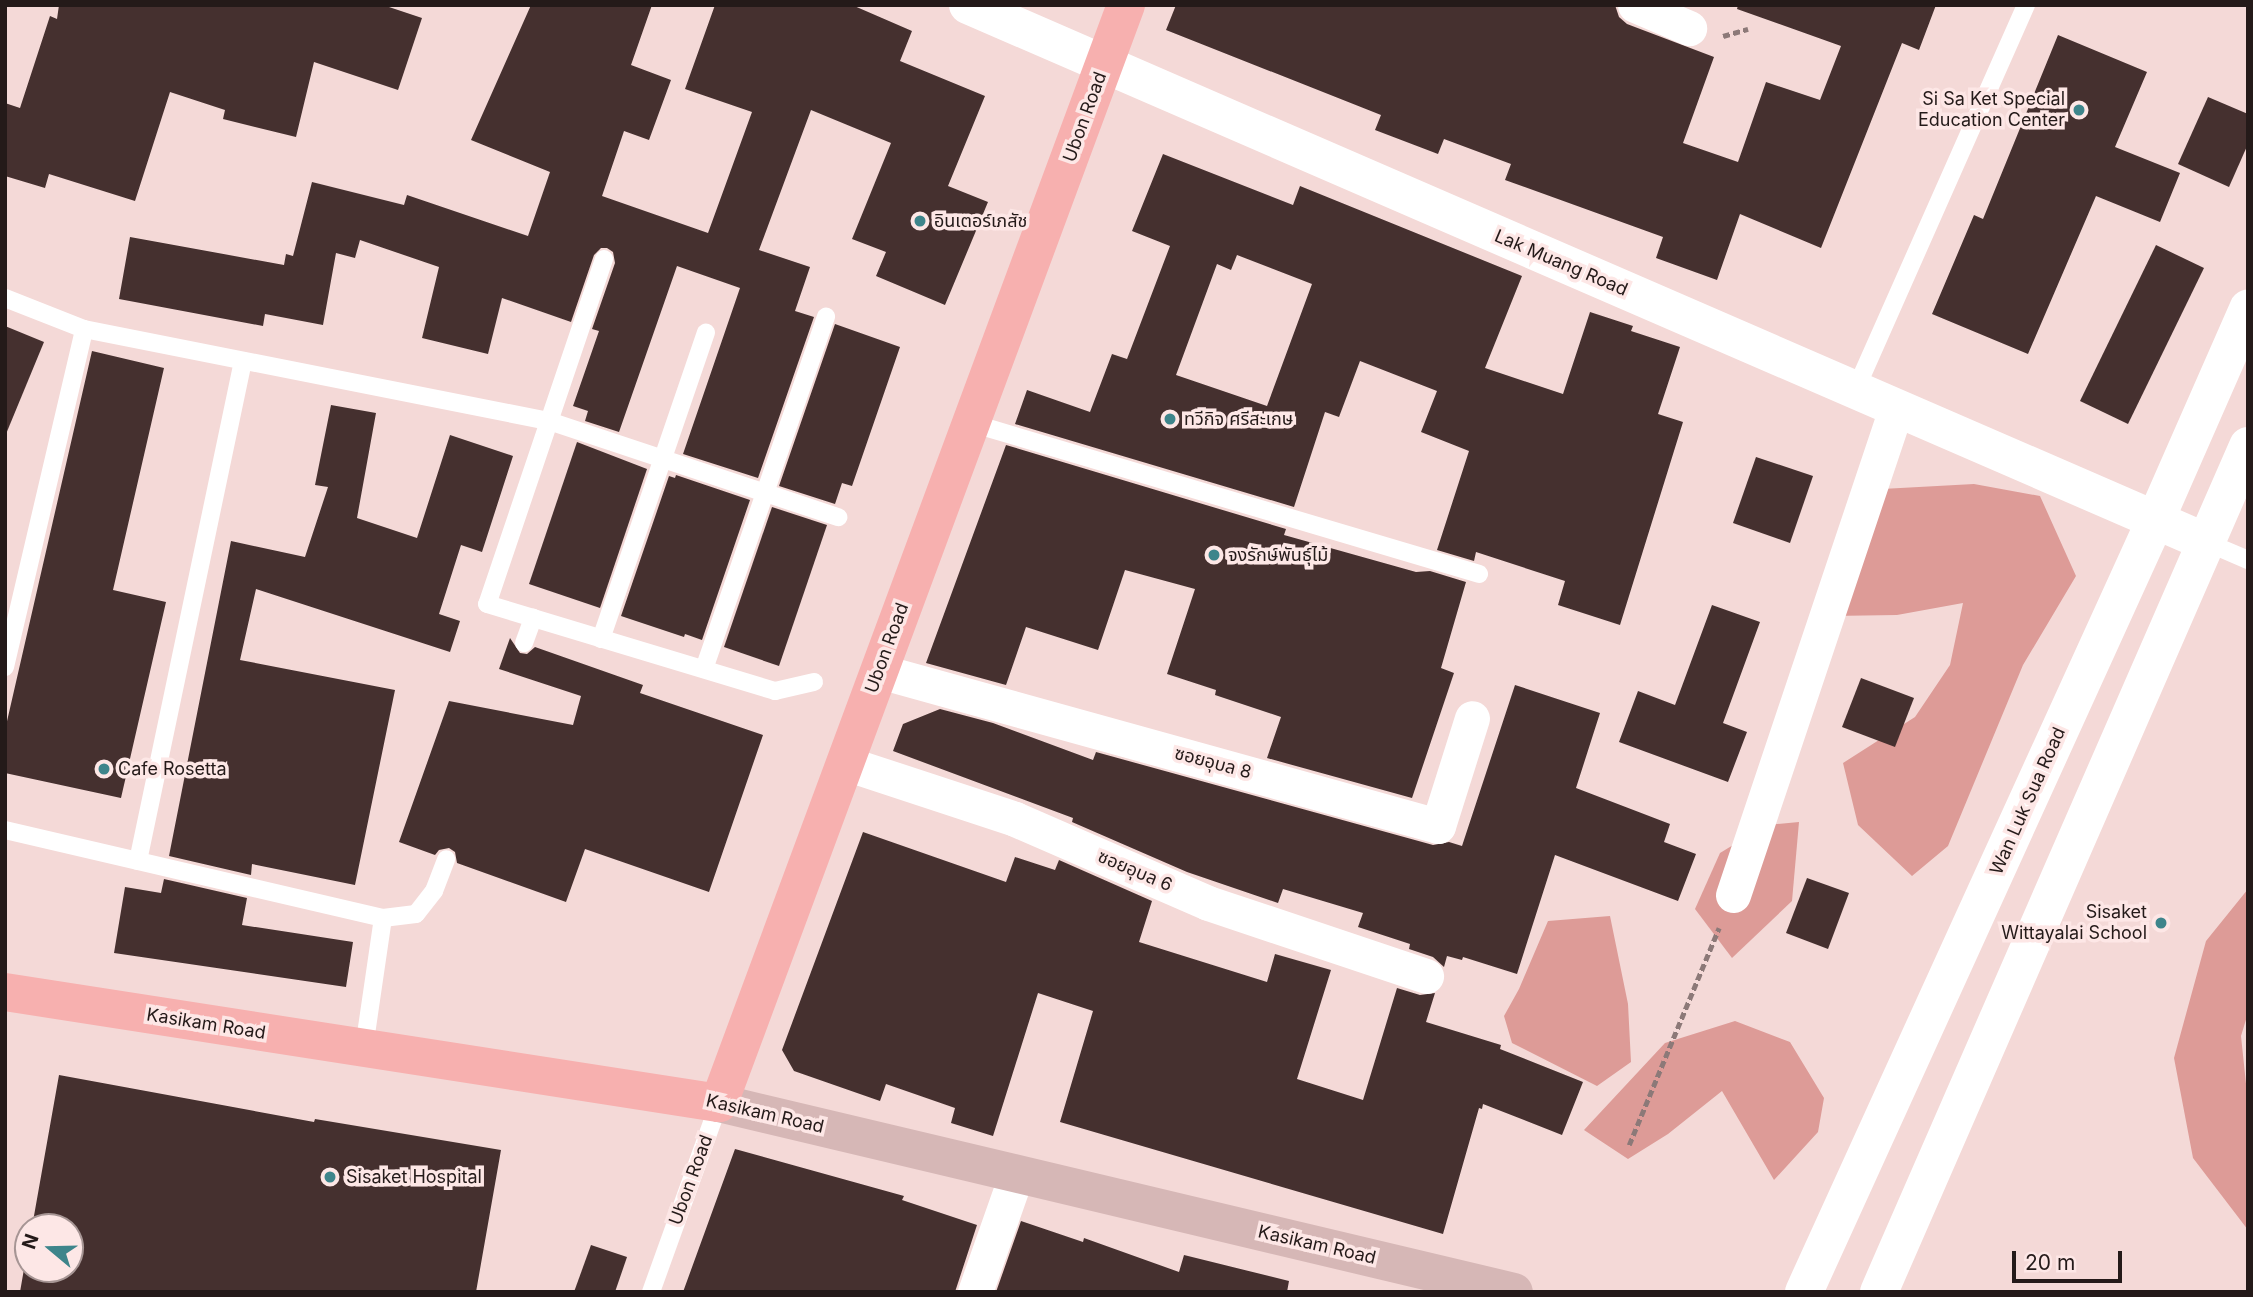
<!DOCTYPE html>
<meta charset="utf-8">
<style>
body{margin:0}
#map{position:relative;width:2253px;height:1297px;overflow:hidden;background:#f4d9d7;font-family:Inter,"Noto Sans Thai",sans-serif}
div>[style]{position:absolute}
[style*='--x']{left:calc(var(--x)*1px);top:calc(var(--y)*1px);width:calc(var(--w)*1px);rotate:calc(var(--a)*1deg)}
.green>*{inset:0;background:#dd9b97}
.building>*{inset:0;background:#45302f}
.path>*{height:4.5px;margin-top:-2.25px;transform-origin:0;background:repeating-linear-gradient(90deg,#8c7978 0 7px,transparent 0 10.5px)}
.service>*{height:18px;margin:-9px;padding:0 9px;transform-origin:9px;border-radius:9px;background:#fff}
.minor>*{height:35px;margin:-17.5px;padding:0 17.5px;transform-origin:17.5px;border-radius:17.5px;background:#fff}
.tertiary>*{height:38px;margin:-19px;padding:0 19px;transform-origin:19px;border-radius:19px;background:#fff}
.secondary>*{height:38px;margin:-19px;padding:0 19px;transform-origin:19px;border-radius:19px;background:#d6b7b6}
.primary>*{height:38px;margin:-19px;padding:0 19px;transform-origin:19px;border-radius:19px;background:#f7b0af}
.dots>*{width:19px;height:19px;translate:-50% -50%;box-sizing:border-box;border:4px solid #fde7e6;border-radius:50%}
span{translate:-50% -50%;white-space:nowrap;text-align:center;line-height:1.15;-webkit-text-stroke:7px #fde7e6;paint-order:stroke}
.poi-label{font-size:18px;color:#241a19}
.right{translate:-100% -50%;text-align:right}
.left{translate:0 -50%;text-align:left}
.street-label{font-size:18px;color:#241a19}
.frame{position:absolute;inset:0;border:7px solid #241a19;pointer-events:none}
.north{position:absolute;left:14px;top:1213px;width:70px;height:70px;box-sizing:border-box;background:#fde7e6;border:2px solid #a69594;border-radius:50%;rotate:289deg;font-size:19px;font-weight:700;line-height:28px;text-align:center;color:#241a19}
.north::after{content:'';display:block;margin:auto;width:24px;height:32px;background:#3e858b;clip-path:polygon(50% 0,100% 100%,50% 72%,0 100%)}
.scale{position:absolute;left:2012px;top:1251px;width:110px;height:32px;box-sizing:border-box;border:4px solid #241a19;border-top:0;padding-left:9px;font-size:21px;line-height:24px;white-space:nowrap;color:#241a19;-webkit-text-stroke:5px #fde7e6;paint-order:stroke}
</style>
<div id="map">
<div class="green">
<i style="clip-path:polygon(1974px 484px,2040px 496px,2076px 576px,2023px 665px,1948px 846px,1912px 876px,1858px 825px,1843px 763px,1915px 717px,1950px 665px,1963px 603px,1897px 615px,1831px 616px,1882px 489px)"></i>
<i style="clip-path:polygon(1799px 822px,1792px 901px,1732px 958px,1695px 909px,1720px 853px,1766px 825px)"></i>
<i style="clip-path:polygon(2248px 889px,2248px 1013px,2241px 1036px,2248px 1103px,2248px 1230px,2193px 1158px,2174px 1058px,2206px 941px)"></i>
<i style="clip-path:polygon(1610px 916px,1628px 1004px,1631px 1062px,1597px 1086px,1512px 1043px,1504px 1016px,1519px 989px,1548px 921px)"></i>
<i style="clip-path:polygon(1735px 1021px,1790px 1042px,1824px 1098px,1818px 1132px,1774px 1180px,1722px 1091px,1668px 1134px,1628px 1159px,1584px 1130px,1665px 1043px)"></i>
</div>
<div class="building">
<i style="clip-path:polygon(59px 5px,383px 5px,422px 18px,398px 90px,314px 62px,296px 137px,223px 119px,225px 110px,170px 92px,135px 201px,49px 174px,45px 188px,5px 176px,5px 103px,20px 108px,50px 16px,57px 19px)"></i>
<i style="clip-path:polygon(531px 5px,652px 5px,631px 65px,671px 80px,649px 140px,624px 131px,602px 196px,708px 233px,752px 112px,685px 89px,715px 5px,852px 5px,912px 31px,900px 61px,985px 96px,948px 186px,988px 202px,945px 305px,876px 276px,886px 252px,852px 239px,891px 143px,811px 110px,759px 250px,810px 267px,795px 311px,814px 317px,758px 478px,683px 454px,740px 288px,677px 266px,619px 432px,585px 421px,588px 411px,573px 406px,599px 331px,592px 329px,615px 263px,613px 252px,607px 248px,601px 248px,594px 255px,571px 322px,502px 298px,488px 354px,422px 338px,439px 267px,360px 240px,355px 258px,336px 253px,323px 325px,265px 314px,263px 326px,119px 299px,130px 237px,284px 265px,286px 254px,293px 256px,312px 182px,404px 205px,407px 195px,528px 236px,550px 172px,471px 140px)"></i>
<i style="clip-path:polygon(1176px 5px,1615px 5px,1619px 17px,1627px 24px,1714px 57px,1683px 143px,1738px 162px,1766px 82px,1820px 100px,1841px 46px,1737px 9px,1738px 5px,1936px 5px,1919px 50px,1902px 43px,1821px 248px,1740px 214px,1717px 280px,1656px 258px,1663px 237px,1505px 180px,1511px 164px,1444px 139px,1438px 154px,1375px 130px,1381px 115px,1166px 30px)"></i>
<i style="clip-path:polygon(2058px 35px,2147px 72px,2115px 147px,2180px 173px,2160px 222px,2096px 196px,2028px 354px,1932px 314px,1974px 215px,1983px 219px)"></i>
<i style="clip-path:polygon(2208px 97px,2248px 114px,2248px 144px,2229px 187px,2178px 164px)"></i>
<i style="clip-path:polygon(evenodd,1163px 154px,1293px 205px,1300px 186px,1522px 276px,1485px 368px,1563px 394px,1590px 312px,1633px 326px,1631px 331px,1680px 347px,1658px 414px,1683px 422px,1620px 625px,1558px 605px,1565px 581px,1476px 552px,1474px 561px,1437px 550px,1469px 451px,1421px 432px,1437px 391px,1360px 361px,1339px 417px,1325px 412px,1294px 507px,1015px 424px,1027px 390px,1090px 412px,1112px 354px,1127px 359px,1170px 246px,1132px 231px,1163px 154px,1237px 255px,1312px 284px,1267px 406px,1176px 375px,1217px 264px,1231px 270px,1237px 255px)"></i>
<i style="clip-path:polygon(2156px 245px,2204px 268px,2128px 424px,2080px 401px)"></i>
<i style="clip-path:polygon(835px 324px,900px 347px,852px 486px,842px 483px,835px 504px,779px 486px)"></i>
<i style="clip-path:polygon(5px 326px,44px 342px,6px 434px,5px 434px)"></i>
<i style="clip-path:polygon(92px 351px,164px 368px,113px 590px,166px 602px,121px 798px,5px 773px,5px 730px)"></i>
<i style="clip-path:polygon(331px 405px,376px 413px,357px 518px,417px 538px,450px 435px,513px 456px,482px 552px,461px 545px,439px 614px,460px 621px,450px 652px,256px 589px,240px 660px,395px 690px,355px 885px,252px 864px,251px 875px,169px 856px,231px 541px,305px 557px,328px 487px,315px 485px)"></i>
<i style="clip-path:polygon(577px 442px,647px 469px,600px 608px,529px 584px)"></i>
<i style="clip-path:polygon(1006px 445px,1286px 529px,1284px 535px,1416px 572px,1430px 571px,1466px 582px,1441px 668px,1454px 673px,1412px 798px,1267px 758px,1281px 717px,1215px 695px,1216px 690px,1167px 674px,1195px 589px,1125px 570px,1098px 650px,1026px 627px,1006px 685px,926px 663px)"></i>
<i style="clip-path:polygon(1756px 457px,1813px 476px,1790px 543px,1733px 523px)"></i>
<i style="clip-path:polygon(676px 475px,750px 500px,702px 640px,685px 634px,684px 637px,621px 616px,669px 476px,675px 478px)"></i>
<i style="clip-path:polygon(772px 507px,827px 525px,779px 666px,724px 647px)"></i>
<i style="clip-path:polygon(1712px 605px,1760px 622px,1723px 723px,1747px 732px,1728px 782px,1619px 742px,1638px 691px,1675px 705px)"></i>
<i style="clip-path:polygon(510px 638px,520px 653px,527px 654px,535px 647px,643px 685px,640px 693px,763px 735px,709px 892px,585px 849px,566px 902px,457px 863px,455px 852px,449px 848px,439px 850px,435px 855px,399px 842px,449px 701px,573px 725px,581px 696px,499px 669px)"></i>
<i style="clip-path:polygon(1861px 678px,1914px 698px,1895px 747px,1842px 727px)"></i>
<i style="clip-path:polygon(1515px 685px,1600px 713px,1576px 788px,1670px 824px,1664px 842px,1696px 854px,1678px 901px,1555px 855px,1517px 974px,1463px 957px,1462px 960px,1447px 956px,1444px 967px,1433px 957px,1409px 949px,1410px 944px,1358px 927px,1363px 913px,1283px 889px,1278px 903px,1187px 872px,1072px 822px,1073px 818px,893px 751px,903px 724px,940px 709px,993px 723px,1093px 760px,1096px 752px,1433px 845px,1449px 842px,1462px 846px)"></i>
<i style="clip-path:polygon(863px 832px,1006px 882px,1015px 857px,1055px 870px,1059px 860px,1152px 901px,1139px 942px,1267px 982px,1275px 954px,1331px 970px,1297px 1079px,1363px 1100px,1397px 988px,1420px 995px,1435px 993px,1426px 1022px,1501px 1045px,1500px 1049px,1583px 1082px,1562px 1135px,1483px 1104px,1482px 1109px,1479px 1108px,1443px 1234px,1060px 1122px,1093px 1011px,1038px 993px,993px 1136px,951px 1123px,955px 1108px,886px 1084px,880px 1101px,794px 1071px,782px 1050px)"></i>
<i style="clip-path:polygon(1807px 878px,1849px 893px,1828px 949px,1786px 933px)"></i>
<i style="clip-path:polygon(164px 879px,247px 898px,242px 925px,353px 942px,346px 987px,114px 953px,125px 887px,161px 893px)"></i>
<i style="clip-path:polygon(59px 1075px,314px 1122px,315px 1119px,501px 1150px,476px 1292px,20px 1292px,28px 1246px,28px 1269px,70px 1269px,70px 1227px,32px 1227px)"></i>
<i style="clip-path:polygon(735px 1149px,904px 1196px,902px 1200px,977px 1225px,955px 1292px,683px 1292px)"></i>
<i style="clip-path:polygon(1021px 1221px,1083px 1242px,1084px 1238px,1179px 1272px,1184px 1255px,1289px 1281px,1287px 1292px,996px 1292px)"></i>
<i style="clip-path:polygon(591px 1245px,627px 1257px,615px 1292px,574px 1292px)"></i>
</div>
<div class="path">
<i style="--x:1723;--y:36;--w:26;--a:-16"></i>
<i style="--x:1629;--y:1145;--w:235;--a:-67.5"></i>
</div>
<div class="service">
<i style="--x:604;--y:259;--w:364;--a:108.7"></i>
<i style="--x:487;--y:604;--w:301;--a:16.8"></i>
<i style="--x:775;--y:691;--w:40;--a:-13"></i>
<i style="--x:5;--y:298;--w:85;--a:21.4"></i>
<i style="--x:84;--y:329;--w:474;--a:11.2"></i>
<i style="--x:549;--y:421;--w:305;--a:18.4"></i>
<i style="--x:1855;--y:391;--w:422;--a:-66.1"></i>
<i style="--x:971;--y:423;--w:530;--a:16.55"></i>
<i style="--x:2206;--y:542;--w:46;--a:23.2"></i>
<i style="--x:601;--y:639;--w:324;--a:-71.1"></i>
<i style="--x:524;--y:643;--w:27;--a:-70"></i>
<i style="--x:5;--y:667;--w:347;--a:-76.8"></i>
<i style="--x:704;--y:669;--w:373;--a:-70.9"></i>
<i style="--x:5;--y:830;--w:388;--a:13.1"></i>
<i style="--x:383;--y:918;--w:33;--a:-7"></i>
<i style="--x:416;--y:914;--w:29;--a:-52"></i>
<i style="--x:434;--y:891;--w:34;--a:-69"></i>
<i style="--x:138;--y:861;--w:511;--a:-78.14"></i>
<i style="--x:364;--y:1048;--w:131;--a:-81.7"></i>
<i style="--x:651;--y:1292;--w:201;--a:-70.2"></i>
</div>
<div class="minor">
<i style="--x:1635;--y:5;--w:59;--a:23.1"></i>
<i style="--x:879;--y:671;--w:580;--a:15.5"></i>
<i style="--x:1438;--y:826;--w:113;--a:-72.5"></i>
<i style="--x:845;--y:763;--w:179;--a:18.2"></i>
<i style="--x:1015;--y:819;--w:210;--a:23.5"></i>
<i style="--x:1208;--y:903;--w:230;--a:18.5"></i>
<i style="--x:1733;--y:895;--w:513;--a:-71.46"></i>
<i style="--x:975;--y:1292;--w:126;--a:-70.6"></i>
</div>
<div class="tertiary">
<i style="--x:968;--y:5;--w:1349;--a:23.45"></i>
<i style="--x:1804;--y:1292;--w:847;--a:-65.52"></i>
<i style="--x:2155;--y:521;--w:232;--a:-66.3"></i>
<i style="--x:1879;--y:1292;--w:923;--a:-66.43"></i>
</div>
<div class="secondary">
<i style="--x:719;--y:1103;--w:817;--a:13.37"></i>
</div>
<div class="primary">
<i style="--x:5;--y:992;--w:723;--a:8.84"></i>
<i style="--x:719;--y:1103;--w:1171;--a:-69.66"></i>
</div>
<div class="dots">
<i style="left:2079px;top:110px;background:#3e858b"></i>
<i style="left:920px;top:221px;background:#3e858b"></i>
<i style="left:1170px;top:419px;background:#3e858b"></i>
<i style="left:1214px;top:555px;background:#3e858b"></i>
<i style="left:104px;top:769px;background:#3e858b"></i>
<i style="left:2161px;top:923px;background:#3e858b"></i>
<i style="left:330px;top:1177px;background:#3e858b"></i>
</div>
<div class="poi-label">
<span class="right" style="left:2065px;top:110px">Si Sa Ket Special<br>Education Center</span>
<span class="left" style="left:934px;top:221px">อินเตอร์เภสัช</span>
<span class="left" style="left:1184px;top:419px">ทวีกิจ ศรีสะเกษ</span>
<span class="left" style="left:1228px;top:555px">จงรักษ์พันธุ์ไม้</span>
<span class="left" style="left:118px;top:769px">Cafe Rosetta</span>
<span class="right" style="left:2147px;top:923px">Sisaket<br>Wittayalai School</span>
<span class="left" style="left:346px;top:1177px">Sisaket Hospital</span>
</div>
<div class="street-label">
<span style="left:1085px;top:117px;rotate:-70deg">Ubon Road</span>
<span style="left:1561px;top:263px;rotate:23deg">Lak Muang Road</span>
<span style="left:887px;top:648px;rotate:-70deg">Ubon Road</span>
<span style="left:1213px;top:763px;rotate:15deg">ซอยอุบล 8</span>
<span style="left:2028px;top:801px;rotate:-66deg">Wan Luk Sua Road</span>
<span style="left:1135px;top:871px;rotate:23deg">ซอยอุบล 6</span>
<span style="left:206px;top:1024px;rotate:9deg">Kasikam Road</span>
<span style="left:765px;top:1114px;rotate:13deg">Kasikam Road</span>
<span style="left:691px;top:1180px;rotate:-70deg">Ubon Road</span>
<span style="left:1317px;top:1245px;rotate:13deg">Kasikam Road</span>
</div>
<div class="frame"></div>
<div class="north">N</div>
<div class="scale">20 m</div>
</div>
